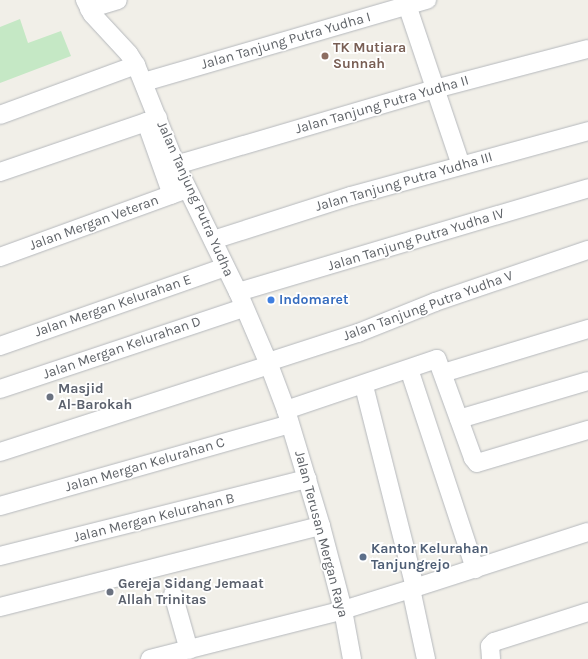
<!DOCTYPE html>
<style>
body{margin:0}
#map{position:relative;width:588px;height:659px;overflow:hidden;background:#f1efe8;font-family:Karla,sans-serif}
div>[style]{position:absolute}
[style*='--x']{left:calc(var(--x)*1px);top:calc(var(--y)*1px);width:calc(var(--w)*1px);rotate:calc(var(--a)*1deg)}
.green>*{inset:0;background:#c5e8c5}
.roads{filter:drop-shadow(0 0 1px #b5b8bc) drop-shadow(0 0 1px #b5b8bc)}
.minor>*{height:18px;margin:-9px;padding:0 9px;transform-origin:9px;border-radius:9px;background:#fff}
.dots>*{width:11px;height:11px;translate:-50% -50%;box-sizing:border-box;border:2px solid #fff;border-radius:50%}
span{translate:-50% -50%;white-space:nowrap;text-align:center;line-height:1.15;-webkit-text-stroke:3.5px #fff;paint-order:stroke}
.street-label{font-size:14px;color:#5f6368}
.education-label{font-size:14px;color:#785e54;font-weight:700}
.left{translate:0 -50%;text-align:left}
.shop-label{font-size:14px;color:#366cbe;font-weight:700}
.worship-label{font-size:14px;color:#5b616d;font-weight:700}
.service-label{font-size:14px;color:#4e5e75;font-weight:700}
</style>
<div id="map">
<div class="green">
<i style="clip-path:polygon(20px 19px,28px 43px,61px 31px,71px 56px,0 83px,0 27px)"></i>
</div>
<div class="roads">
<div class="minor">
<i style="--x:85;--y:0;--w:16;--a:63"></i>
<i style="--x:92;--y:14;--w:54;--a:47.2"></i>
<i style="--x:129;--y:54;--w:13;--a:58"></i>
<i style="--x:136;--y:65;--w:108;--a:68.2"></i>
<i style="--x:176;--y:165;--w:141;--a:64"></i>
<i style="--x:238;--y:292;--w:76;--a:66.8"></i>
<i style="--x:268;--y:362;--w:51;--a:69.4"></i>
<i style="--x:286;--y:410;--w:121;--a:73.2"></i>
<i style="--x:321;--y:526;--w:87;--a:75.3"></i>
<i style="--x:343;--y:610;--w:50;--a:79.6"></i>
<i style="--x:407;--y:5;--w:169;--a:71.4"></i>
<i style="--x:89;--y:9;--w:30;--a:-17"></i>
<i style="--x:144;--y:82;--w:295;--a:-16.2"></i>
<i style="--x:0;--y:115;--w:145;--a:-20.2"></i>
<i style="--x:146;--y:122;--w:77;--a:70.4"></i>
<i style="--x:176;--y:165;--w:270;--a:-16.4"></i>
<i style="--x:435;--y:89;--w:158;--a:-14.7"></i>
<i style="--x:0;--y:172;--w:167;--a:-18.9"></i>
<i style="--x:213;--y:240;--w:145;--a:-17.7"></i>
<i style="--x:351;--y:196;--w:246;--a:-15.3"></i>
<i style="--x:0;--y:257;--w:199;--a:-20"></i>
<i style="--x:238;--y:292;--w:365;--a:-16.5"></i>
<i style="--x:0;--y:346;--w:238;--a:-19.3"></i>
<i style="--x:268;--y:362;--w:95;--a:-17.9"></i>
<i style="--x:358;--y:333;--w:83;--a:-21.9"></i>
<i style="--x:435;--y:302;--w:162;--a:-18.8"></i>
<i style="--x:409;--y:369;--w:211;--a:71.7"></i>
<i style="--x:443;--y:373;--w:152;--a:-16.9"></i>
<i style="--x:364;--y:386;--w:208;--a:75.8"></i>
<i style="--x:0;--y:389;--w:257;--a:-18.4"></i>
<i style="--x:286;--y:410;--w:159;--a:-18.7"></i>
<i style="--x:437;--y:359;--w:105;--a:70"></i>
<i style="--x:473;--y:458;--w:6;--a:51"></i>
<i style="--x:477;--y:463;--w:116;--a:-16.6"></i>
<i style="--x:459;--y:419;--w:134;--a:-16.4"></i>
<i style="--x:0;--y:452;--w:283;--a:-17.9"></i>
<i style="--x:0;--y:506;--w:301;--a:-15.8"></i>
<i style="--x:0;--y:556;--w:317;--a:-14.1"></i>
<i style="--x:411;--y:589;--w:186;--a:-17.9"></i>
<i style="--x:173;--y:594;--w:58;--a:74.1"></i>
<i style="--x:0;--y:607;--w:331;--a:-14.2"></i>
<i style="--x:150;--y:659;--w:199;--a:-14.2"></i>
<i style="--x:343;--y:610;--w:71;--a:-17.2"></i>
<i style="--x:411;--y:589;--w:72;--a:77.9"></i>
<i style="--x:491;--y:659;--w:13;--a:-94"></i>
<i style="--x:490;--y:646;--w:6;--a:-45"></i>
<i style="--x:494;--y:642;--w:99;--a:-17.7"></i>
</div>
</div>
<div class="dots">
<i style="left:325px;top:56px;background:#8d6e63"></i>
<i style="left:271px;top:300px;background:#3f7fe0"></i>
<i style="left:50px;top:397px;background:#6b7280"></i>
<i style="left:363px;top:557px;background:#5c6f8a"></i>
<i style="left:110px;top:592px;background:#6b7280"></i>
</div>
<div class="street-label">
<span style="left:286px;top:41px;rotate:-16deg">Jalan Tanjung Putra Yudha I</span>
<span style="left:382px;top:105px;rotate:-16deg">Jalan Tanjung Putra Yudha II</span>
<span style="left:404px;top:182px;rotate:-16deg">Jalan Tanjung Putra Yudha III</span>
<span style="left:195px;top:199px;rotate:66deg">Jalan Tanjung Putra Yudha</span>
<span style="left:94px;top:223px;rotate:-20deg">Jalan Mergan Veteran</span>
<span style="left:416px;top:240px;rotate:-17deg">Jalan Tanjung Putra Yudha IV</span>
<span style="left:113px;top:306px;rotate:-19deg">Jalan Mergan Kelurahan E</span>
<span style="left:428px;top:306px;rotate:-20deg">Jalan Tanjung Putra Yudha V</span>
<span style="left:122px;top:348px;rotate:-19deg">Jalan Mergan Kelurahan D</span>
<span style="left:145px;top:465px;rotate:-16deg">Jalan Mergan Kelurahan C</span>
<span style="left:154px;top:518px;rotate:-14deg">Jalan Mergan Kelurahan B</span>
<span style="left:321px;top:534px;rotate:75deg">Jalan Terusan Mergan Raya</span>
</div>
<div class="education-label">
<span class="left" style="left:333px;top:56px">TK Mutiara<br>Sunnah</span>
</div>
<div class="shop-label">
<span class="left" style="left:279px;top:300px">Indomaret</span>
</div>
<div class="worship-label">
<span class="left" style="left:58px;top:397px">Masjid<br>Al-Barokah</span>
<span class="left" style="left:118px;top:592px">Gereja Sidang Jemaat<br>Allah Trinitas</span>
</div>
<div class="service-label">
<span class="left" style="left:371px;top:557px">Kantor Kelurahan<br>Tanjungrejo</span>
</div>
</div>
